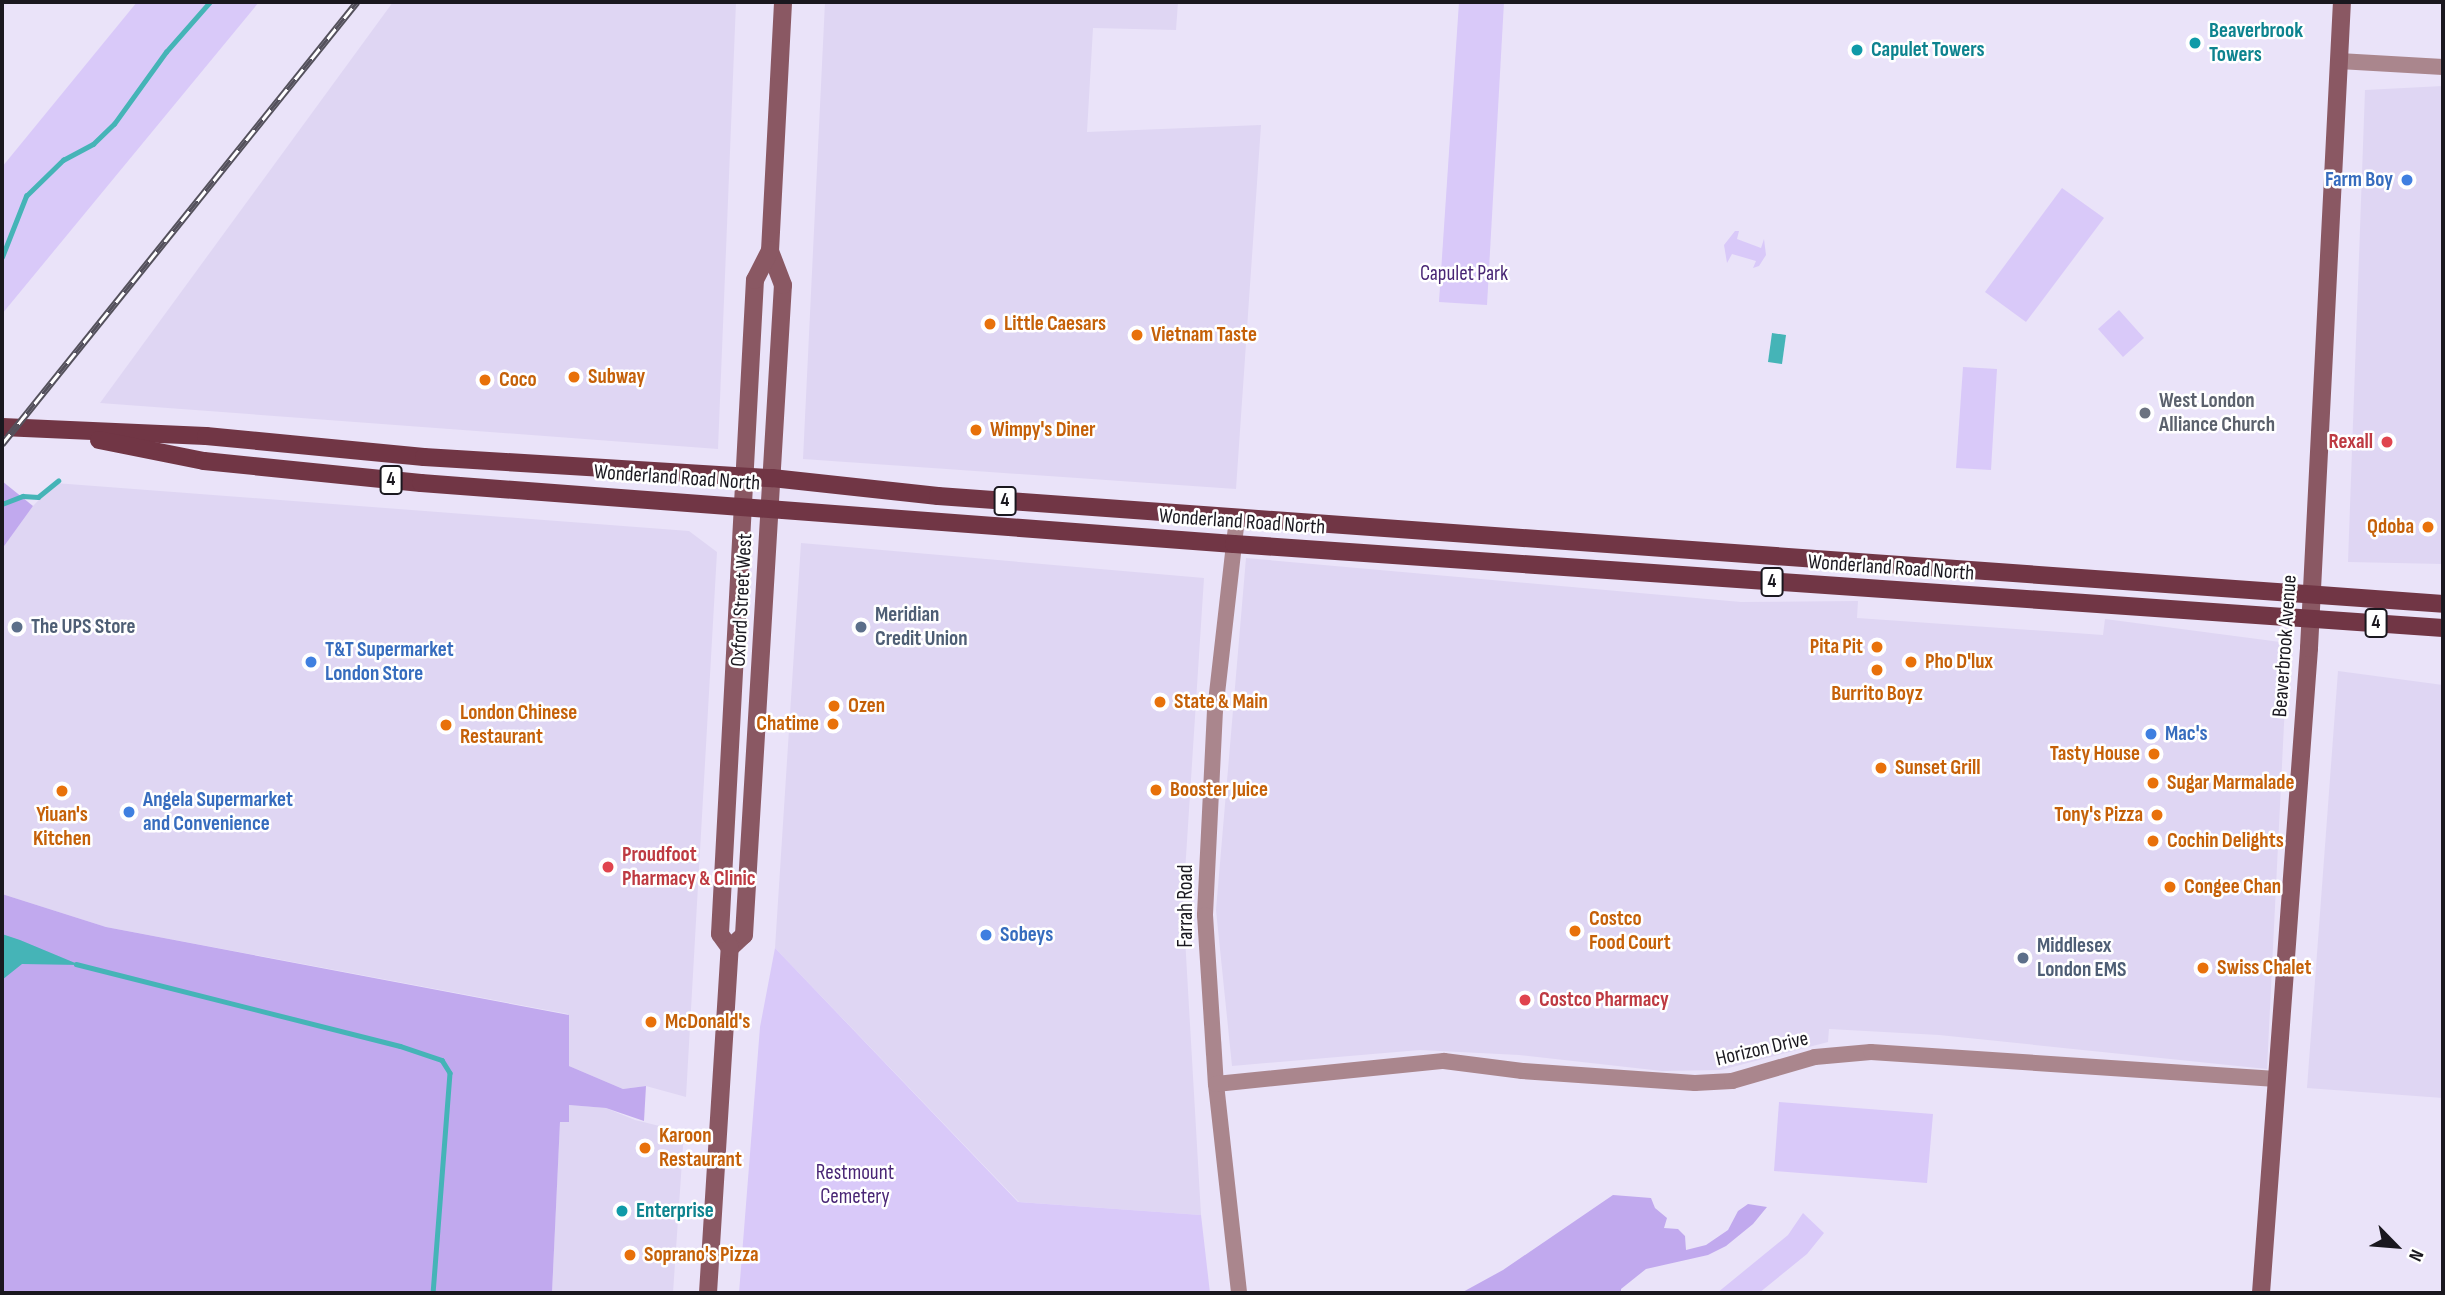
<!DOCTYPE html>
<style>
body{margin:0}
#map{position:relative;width:2445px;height:1295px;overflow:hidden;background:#eae3f9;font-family:"Sofia Sans Condensed",sans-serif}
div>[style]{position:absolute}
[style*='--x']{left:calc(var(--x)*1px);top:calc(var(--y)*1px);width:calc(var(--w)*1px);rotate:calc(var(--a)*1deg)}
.built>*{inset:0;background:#dfd6f3}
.green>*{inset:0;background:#d9c9f9}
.forest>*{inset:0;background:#c1a9ee}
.water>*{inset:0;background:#45b4b7}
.stream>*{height:4.5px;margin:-2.25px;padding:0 2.25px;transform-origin:2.25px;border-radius:2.25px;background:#45b4b7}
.street>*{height:16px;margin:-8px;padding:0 8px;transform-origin:8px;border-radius:8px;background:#aa868d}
.secondary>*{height:18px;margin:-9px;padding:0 9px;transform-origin:9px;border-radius:9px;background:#8a5863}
.primary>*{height:18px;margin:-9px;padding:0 9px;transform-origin:9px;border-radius:9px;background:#713645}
.rail>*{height:7px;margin-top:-3.5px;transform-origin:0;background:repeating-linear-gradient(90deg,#fff 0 13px,#54515c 0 26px);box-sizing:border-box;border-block:2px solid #54515c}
.dots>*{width:19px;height:19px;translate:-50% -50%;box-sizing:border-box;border:4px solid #fff;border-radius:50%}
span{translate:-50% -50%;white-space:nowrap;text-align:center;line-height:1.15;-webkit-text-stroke:5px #fff;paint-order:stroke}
.shield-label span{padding:2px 5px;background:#fff;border:2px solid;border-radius:5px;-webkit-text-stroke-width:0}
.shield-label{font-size:19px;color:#1a181f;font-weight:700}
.culture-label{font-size:21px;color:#0d838f;font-weight:700}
.left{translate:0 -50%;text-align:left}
.shop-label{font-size:21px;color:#366cbe;font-weight:700}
.right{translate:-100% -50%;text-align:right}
.park-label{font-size:21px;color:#492675}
.food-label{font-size:21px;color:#c56008;font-weight:700}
.worship-label{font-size:21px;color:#5b616d;font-weight:700}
.health-label{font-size:21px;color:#be3a42;font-weight:700}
.street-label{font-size:21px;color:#1a181f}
.service-label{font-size:21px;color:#4e5e75;font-weight:700}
.frame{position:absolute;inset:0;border:4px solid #1a181f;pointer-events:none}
.north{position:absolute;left:2361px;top:1211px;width:70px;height:70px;-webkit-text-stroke:5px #fff;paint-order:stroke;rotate:115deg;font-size:19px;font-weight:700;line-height:28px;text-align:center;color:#1a181f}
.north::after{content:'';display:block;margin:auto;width:24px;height:32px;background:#1a181f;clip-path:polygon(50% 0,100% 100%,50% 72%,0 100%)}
</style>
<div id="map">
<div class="built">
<i style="clip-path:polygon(393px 2px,736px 2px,718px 449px,100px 403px)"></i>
<i style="clip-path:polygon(825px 2px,1178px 2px,1176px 30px,1093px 28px,1087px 132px,1261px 125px,1236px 489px,803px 459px)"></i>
<i style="clip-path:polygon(2443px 86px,2443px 564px,2348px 562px,2365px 90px)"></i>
<i style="clip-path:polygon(55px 483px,689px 531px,717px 552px,686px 1097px,646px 1086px,623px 1089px,569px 1066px,568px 1014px,106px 927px,2px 894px,2px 549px,33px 506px)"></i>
<i style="clip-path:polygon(801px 543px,1204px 578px,1183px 903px,1201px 1215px,1019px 1202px,775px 948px)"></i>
<i style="clip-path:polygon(1246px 558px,1741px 602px,1858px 601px,1857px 618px,2103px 635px,2105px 619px,2288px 643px,2267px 1069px,1939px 1035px,1829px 1029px,1828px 1042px,1721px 1070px,1662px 1071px,1519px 1055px,1420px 1050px,1232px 1066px,1216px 910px)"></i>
<i style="clip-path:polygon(2338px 671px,2443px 685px,2443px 1098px,2307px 1088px)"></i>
<i style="clip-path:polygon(569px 1105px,606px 1108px,635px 1120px,684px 1132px,673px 1293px,552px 1293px,560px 1121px)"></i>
</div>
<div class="green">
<i style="clip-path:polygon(137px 2px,259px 2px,2px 314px,2px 167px)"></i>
<i style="clip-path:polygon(1459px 2px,1504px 2px,1487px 305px,1439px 302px)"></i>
<i style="clip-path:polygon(2062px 188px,2104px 218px,2026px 322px,1985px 292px)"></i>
<i style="clip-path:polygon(1735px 231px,1739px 231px,1737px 239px,1761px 248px,1764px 239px,1766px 255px,1759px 266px,1753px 268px,1756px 261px,1732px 254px,1727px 263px,1724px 245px)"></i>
<i style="clip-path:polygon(2119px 310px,2144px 338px,2123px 357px,2098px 329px)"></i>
<i style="clip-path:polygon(1963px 367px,1997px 369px,1991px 470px,1956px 468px)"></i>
<i style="clip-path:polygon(775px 948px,1018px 1202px,1201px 1215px,1210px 1293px,739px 1293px,760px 1027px)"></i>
<i style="clip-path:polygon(1779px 1102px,1933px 1114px,1927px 1183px,1774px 1171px)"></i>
<i style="clip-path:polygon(1803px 1213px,1824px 1233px,1807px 1254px,1759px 1293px,1717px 1293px,1788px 1235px)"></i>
</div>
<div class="forest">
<i style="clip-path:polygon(2px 481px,33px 506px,2px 549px)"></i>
<i style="clip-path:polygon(2px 894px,106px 927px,569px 1015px,569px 1066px,623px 1089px,646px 1086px,644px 1121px,606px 1108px,569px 1105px,569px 1122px,560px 1122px,552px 1293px,2px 1293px)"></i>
<i style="clip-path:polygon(1613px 1195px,1651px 1198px,1655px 1208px,1667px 1218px,1664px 1228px,1678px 1229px,1685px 1236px,1686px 1250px,1706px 1245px,1728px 1230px,1738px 1211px,1748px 1204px,1767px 1207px,1753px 1224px,1726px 1246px,1708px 1255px,1646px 1269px,1621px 1289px,1621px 1293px,1461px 1293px,1503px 1270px)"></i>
</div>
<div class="water">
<i style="clip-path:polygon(1772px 333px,1786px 335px,1782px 364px,1768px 362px)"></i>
<i style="clip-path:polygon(2px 934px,20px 940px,80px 965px,22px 964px,2px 980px)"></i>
</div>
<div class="stream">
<i style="--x:2;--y:257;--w:66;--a:-68.5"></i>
<i style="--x:26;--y:196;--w:52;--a:-44.2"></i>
<i style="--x:63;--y:160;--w:34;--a:-28"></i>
<i style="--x:93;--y:144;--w:29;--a:-44"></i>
<i style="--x:114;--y:124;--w:89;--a:-54.2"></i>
<i style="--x:166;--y:52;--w:67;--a:-48.7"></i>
<i style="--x:2;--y:504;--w:22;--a:-21"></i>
<i style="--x:23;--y:496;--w:15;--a:4"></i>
<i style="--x:38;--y:497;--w:26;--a:-39"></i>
<i style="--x:76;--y:964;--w:334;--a:14.2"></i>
<i style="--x:400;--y:1046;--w:44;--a:18.4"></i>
<i style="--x:442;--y:1060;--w:15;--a:58"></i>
<i style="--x:450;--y:1073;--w:221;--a:94.4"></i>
</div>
<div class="street">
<i style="--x:2339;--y:61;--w:104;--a:3.3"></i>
<i style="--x:1237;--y:518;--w:193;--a:96.5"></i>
<i style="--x:1215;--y:710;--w:205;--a:92.8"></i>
<i style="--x:1205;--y:915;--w:169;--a:86.3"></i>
<i style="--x:1216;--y:1084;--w:210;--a:83.7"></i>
<i style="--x:1216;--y:1084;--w:229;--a:-5.8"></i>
<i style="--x:1444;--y:1061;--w:79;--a:7.3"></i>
<i style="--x:1522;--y:1071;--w:173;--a:4"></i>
<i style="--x:1695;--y:1083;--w:37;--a:-3"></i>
<i style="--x:1732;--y:1081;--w:86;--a:-16.1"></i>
<i style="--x:1815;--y:1057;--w:56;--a:-5.1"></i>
<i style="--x:1871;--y:1052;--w:406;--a:3.8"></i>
</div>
<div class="secondary">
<i style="--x:730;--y:948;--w:19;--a:-43"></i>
<i style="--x:744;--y:935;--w:651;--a:-86.57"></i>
<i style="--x:783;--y:285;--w:36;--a:-111"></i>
<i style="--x:770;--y:251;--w:249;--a:-87"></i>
<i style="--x:708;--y:1293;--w:346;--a:-86.4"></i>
<i style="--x:730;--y:948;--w:17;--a:-126"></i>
<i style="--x:720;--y:934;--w:655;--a:-86.94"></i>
<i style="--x:755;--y:280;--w:33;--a:-63"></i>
<i style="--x:2261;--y:1293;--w:647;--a:-85.74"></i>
<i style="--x:2309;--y:648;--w:647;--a:-87.08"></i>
</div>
<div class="primary">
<i style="--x:2;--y:427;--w:204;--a:2.5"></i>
<i style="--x:206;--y:436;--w:219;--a:5.5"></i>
<i style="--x:424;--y:457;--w:349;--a:3.5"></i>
<i style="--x:772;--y:478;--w:167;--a:6.2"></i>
<i style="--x:938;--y:496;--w:1509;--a:4.1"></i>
<i style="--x:99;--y:440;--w:107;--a:11.3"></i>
<i style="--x:204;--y:461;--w:218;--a:5.8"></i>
<i style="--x:421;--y:483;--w:815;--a:4.29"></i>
<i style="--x:1234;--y:544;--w:1212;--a:3.97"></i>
</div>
<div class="rail">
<i style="--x:2;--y:444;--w:567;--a:-51.23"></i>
</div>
<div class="dots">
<i style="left:2195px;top:43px;background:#0f9aa8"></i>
<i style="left:1857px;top:50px;background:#0f9aa8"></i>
<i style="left:2407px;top:180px;background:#3f7fe0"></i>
<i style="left:990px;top:324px;background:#e8710a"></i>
<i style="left:1137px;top:335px;background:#e8710a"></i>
<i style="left:574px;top:377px;background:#e8710a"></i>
<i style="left:485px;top:380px;background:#e8710a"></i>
<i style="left:2145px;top:413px;background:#6b7280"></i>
<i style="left:976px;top:430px;background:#e8710a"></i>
<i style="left:2387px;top:442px;background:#e0444e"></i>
<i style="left:2428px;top:527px;background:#e8710a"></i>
<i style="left:17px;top:627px;background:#5c6f8a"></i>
<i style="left:861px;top:627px;background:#5c6f8a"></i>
<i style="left:1877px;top:647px;background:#e8710a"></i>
<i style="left:311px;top:662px;background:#3f7fe0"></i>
<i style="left:1911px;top:662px;background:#e8710a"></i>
<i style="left:1877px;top:670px;background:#e8710a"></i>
<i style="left:1160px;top:702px;background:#e8710a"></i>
<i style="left:834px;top:706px;background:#e8710a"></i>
<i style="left:833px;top:724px;background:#e8710a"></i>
<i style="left:446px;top:725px;background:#e8710a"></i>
<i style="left:2151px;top:734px;background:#3f7fe0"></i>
<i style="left:2154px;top:754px;background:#e8710a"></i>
<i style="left:1881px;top:768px;background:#e8710a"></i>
<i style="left:2153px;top:783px;background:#e8710a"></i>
<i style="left:1156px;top:790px;background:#e8710a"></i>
<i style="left:62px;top:791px;background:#e8710a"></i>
<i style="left:129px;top:812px;background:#3f7fe0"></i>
<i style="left:2157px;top:815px;background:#e8710a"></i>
<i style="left:2153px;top:841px;background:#e8710a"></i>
<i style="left:608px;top:867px;background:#e0444e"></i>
<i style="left:2170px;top:887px;background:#e8710a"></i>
<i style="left:1575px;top:931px;background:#e8710a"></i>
<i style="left:986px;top:935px;background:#3f7fe0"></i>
<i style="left:2023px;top:958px;background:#5c6f8a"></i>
<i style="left:2203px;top:968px;background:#e8710a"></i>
<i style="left:1525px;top:1000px;background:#e0444e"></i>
<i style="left:651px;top:1022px;background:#e8710a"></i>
<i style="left:645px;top:1148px;background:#e8710a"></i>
<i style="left:622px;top:1211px;background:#0f9aa8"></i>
<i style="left:630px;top:1255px;background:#e8710a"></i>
</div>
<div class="shield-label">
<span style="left:391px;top:480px">4</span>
<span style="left:1005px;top:501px">4</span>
<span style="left:1772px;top:582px">4</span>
<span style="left:2376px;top:623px">4</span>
</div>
<div class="culture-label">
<span class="left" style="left:2209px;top:43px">Beaverbrook<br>Towers</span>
<span class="left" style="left:1871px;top:50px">Capulet Towers</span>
<span class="left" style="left:636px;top:1211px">Enterprise</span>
</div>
<div class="shop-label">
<span class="right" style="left:2393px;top:180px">Farm Boy</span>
<span class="left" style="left:325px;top:662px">T&amp;T Supermarket<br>London Store</span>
<span class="left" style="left:2165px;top:734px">Mac's</span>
<span class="left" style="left:143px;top:812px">Angela Supermarket<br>and Convenience</span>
<span class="left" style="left:1000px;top:935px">Sobeys</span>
</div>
<div class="park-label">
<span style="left:1464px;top:274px">Capulet Park</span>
<span style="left:855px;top:1185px">Restmount<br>Cemetery</span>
</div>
<div class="food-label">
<span class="left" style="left:1004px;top:324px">Little Caesars</span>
<span class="left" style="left:1151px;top:335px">Vietnam Taste</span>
<span class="left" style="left:588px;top:377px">Subway</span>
<span class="left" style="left:499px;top:380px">Coco</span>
<span class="left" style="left:990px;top:430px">Wimpy's Diner</span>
<span class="right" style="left:2414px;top:527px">Qdoba</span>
<span class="right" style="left:1863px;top:647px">Pita Pit</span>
<span class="left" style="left:1925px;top:662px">Pho D'lux</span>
<span style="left:1877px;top:694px">Burrito Boyz</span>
<span class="left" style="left:1174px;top:702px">State &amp; Main</span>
<span class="left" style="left:848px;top:706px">Ozen</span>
<span class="left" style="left:460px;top:725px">London Chinese<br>Restaurant</span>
<span class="right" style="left:819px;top:724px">Chatime</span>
<span class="right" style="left:2140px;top:754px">Tasty House</span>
<span class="left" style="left:1895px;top:768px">Sunset Grill</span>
<span class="left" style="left:2167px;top:783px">Sugar Marmalade</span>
<span class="left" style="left:1170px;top:790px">Booster Juice</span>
<span style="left:62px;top:827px">Yiuan's<br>Kitchen</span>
<span class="right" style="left:2143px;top:815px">Tony's Pizza</span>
<span class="left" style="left:2167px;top:841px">Cochin Delights</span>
<span class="left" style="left:2184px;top:887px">Congee Chan</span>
<span class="left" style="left:1589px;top:931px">Costco<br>Food Court</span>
<span class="left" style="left:2217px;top:968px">Swiss Chalet</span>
<span class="left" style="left:665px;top:1022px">McDonald's</span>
<span class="left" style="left:659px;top:1148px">Karoon<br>Restaurant</span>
<span class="left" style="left:644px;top:1255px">Soprano's Pizza</span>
</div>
<div class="worship-label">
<span class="left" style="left:2159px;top:413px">West London<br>Alliance Church</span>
</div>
<div class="health-label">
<span class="right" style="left:2373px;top:442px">Rexall</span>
<span class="left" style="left:622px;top:867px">Proudfoot<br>Pharmacy &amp; Clinic</span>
<span class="left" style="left:1539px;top:1000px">Costco Pharmacy</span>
</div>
<div class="street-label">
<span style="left:677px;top:478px;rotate:4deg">Wonderland Road North</span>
<span style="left:1242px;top:522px;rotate:4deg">Wonderland Road North</span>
<span style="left:1891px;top:568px;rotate:4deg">Wonderland Road North</span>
<span style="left:742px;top:600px;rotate:-87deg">Oxford Street West</span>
<span style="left:2285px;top:646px;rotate:-86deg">Beaverbrook Avenue</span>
<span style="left:1186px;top:906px;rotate:-90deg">Farrah Road</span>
<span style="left:1762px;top:1049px;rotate:-13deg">Horizon Drive</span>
</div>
<div class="service-label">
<span class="left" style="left:875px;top:627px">Meridian<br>Credit Union</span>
<span class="left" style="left:31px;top:627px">The UPS Store</span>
<span class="left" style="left:2037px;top:958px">Middlesex<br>London EMS</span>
</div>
<div class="frame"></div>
<div class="north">N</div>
</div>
